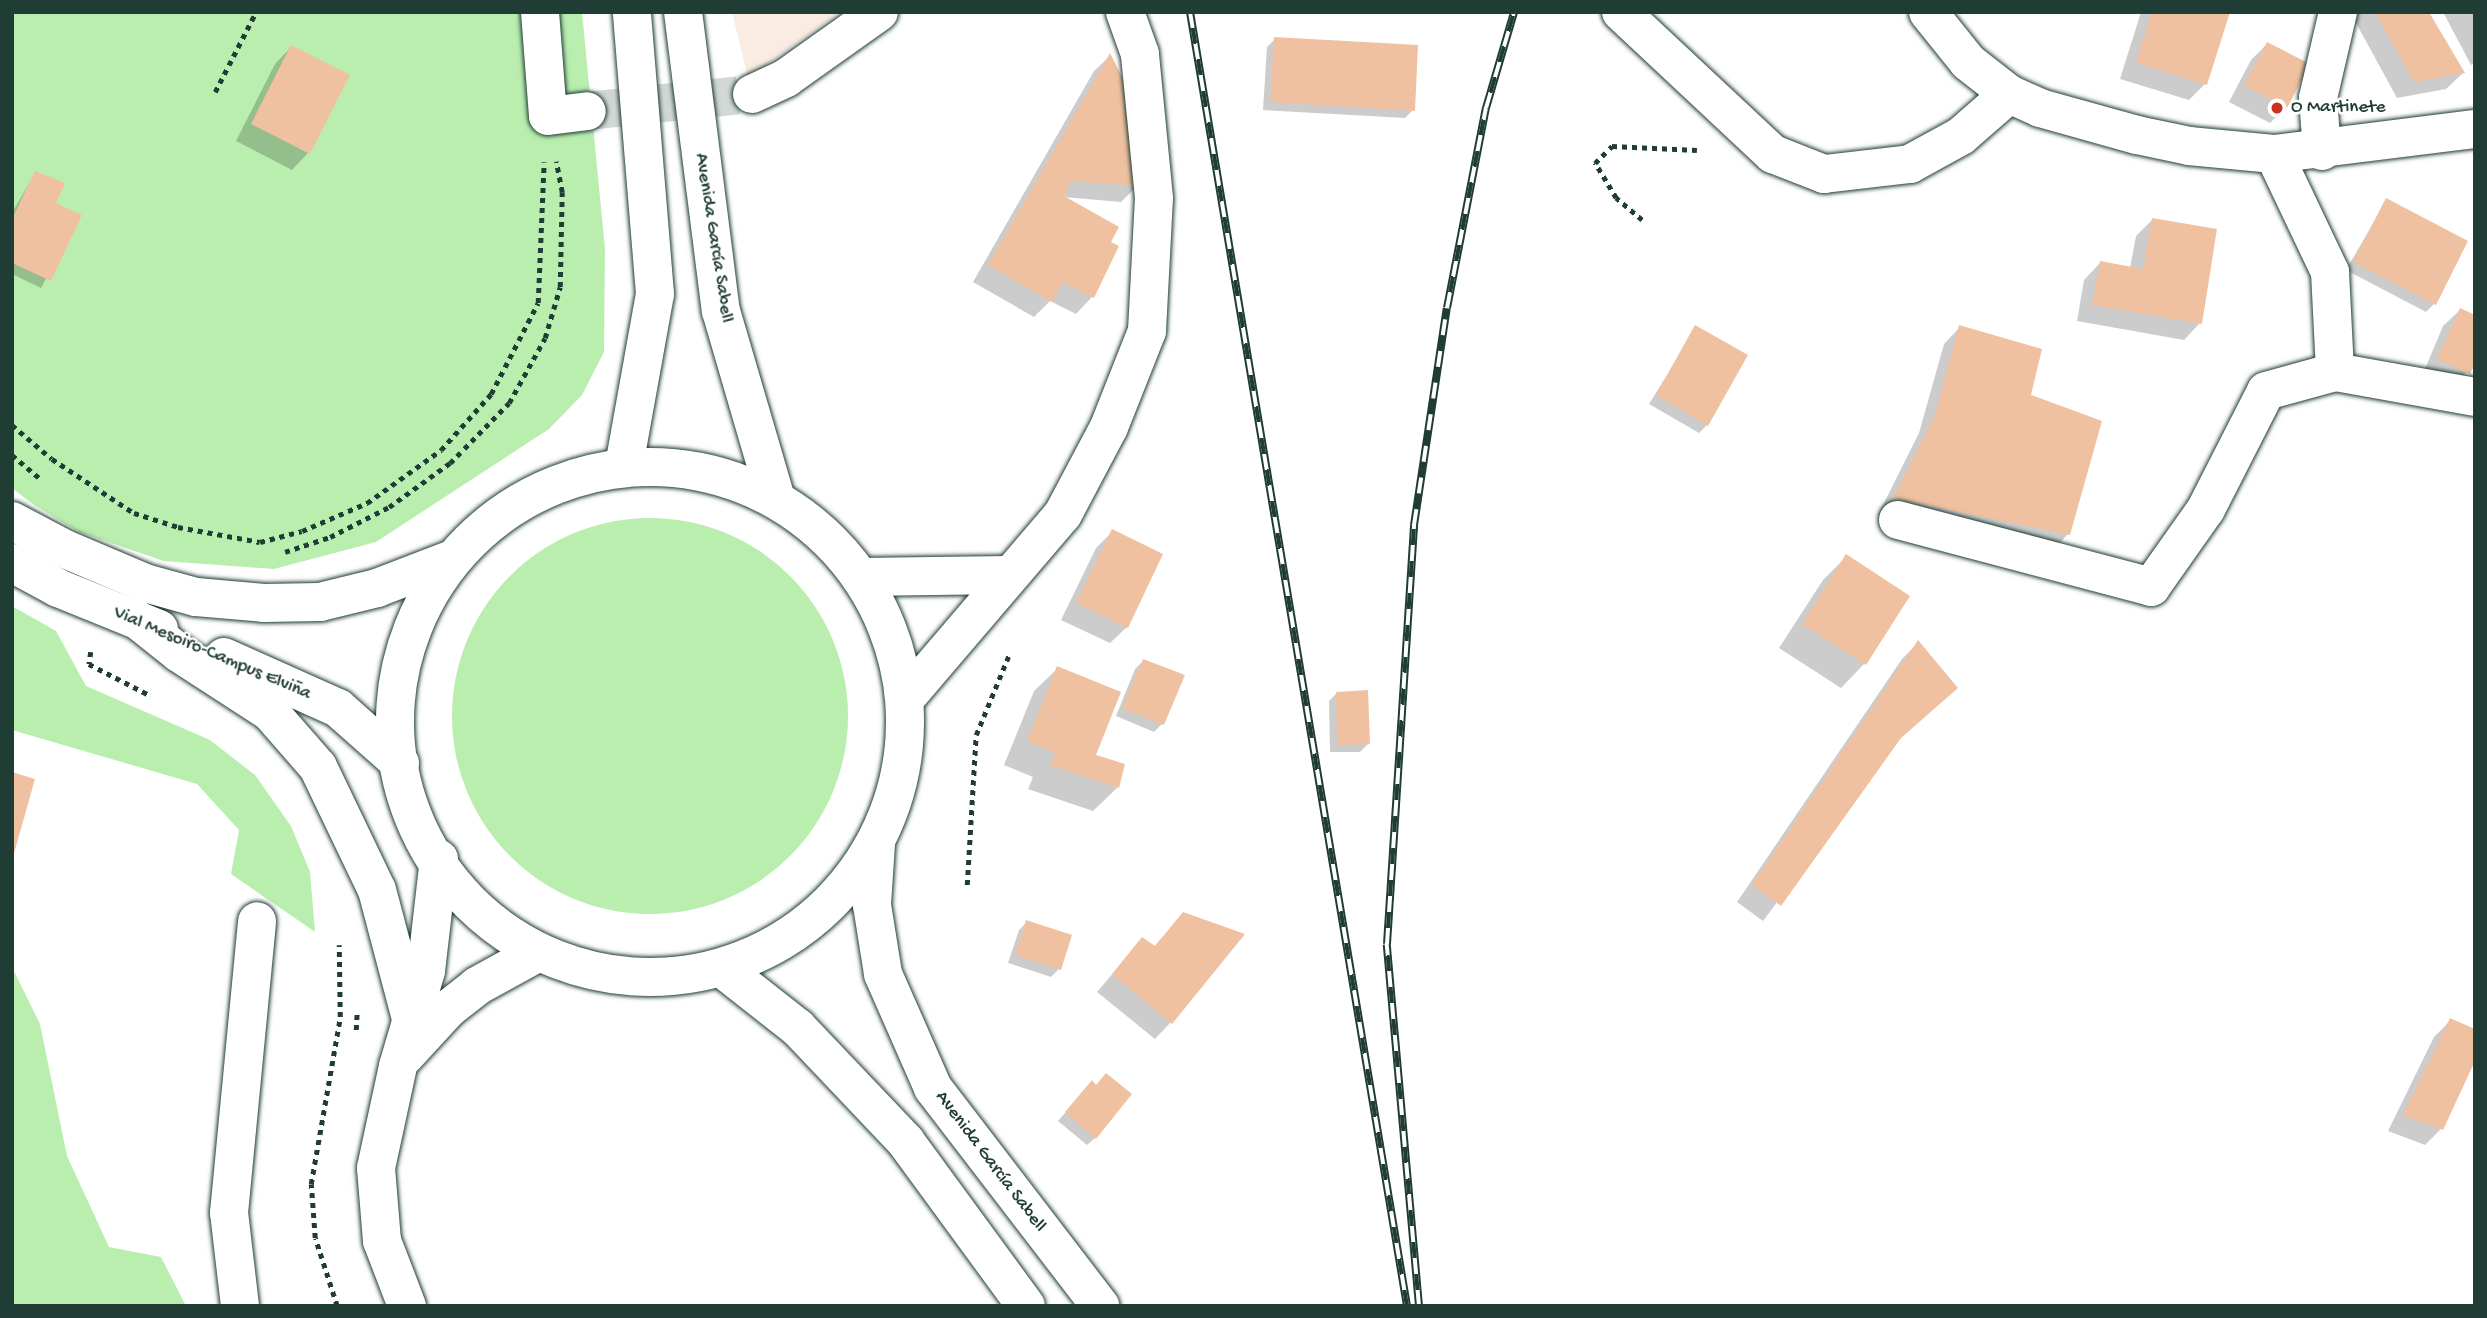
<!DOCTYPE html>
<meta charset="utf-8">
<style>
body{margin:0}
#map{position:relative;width:2487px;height:1318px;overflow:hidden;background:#fff;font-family:"Gochi Hand",sans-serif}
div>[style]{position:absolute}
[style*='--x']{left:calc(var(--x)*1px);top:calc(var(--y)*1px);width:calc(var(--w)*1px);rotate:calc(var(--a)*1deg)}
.built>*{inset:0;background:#faece2}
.green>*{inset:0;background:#baeeaf}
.round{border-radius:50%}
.shadow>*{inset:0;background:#0003}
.building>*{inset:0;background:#f0c1a0}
.minor-tunnel>*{height:38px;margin-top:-19px;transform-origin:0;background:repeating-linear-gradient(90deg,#d2d8d6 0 38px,transparent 0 57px)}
.path>*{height:4.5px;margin-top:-2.25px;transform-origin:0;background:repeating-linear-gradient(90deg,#1f3d34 0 5px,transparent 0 10px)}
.roads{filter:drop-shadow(0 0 2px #1f3d34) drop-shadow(0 0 2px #1f3d34)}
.minor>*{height:38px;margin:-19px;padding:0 19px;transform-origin:19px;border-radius:19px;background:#fff}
.major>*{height:38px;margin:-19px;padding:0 19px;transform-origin:19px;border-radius:19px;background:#fff}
.major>.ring{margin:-19px;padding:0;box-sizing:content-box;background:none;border:38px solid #fff;border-radius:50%}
.rail>*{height:8px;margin-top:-4px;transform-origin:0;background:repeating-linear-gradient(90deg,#fff 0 16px,#1f3d34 0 32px);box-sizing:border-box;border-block:2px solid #1f3d34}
.dots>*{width:19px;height:19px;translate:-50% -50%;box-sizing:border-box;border:4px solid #fff;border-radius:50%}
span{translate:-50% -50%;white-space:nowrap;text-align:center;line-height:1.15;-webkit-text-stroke:5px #fff;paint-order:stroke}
.poi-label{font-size:19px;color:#1f3d34}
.left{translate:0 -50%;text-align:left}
.street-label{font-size:19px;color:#1f3d34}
.frame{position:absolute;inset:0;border:14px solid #1f3d34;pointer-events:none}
</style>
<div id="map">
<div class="built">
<i style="clip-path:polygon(732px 12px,840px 12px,748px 78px)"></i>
</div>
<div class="green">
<i style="clip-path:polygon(12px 12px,582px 12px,605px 249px,604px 352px,582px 395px,549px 429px,376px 542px,274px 569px,164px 561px,79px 532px,34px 505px,12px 488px)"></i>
<i class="round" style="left:452px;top:518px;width:396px;height:396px"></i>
<i style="clip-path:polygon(12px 606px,56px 631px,86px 686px,210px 740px,255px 775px,291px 826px,310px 872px,315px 932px,231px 874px,239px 830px,197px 784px,12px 730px)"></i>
<i style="clip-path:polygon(12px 967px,40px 1024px,67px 1156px,109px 1247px,161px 1257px,186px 1306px,12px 1306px)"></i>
</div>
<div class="shadow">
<i style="clip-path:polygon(2141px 12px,2223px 12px,2205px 84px,2189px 100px,2120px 79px)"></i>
<i style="clip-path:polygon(2350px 12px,2427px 12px,2463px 73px,2446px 89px,2397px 98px)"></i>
<i style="clip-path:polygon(2443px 12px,2475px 12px,2475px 63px,2471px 65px)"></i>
<i style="clip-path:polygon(1275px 39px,1413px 110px,1405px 118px,1263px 110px,1267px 47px)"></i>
<i style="clip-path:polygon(2267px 44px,2286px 107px,2270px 123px,2229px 102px,2251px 60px)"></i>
<i style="clip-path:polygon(291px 47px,308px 153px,292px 170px,236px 141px,275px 64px)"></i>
<i style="clip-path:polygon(1110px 56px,1137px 186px,1121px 202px,1063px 197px,1116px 247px,1092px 297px,1076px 314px,1050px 301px,1034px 317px,973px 282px,1094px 71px)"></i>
<i style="clip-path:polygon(35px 173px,54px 203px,79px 216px,41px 288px,12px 274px,12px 213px)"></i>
<i style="clip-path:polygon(2386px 201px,2434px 304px,2426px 312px,2346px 270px)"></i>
<i style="clip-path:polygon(2152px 220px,2200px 323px,2184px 340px,2077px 321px,2084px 280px,2100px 263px,2130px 268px,2136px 236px)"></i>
<i style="clip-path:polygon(2460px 310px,2475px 317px,2475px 370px,2470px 368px,2452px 389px,2422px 376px,2443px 326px)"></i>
<i style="clip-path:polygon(1960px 327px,2029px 396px,2068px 534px,2052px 551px,1878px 515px,1919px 433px,1944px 344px)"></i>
<i style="clip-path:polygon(1696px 328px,1707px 425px,1699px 433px,1649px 404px)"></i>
<i style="clip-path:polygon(1112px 532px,1127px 627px,1110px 643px,1061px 620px,1096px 548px)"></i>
<i style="clip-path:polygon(1847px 556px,1908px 596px,1864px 664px,1841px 688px,1779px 648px,1823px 580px)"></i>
<i style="clip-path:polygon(1918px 643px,1896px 743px,1763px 921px,1737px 902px,1902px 659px)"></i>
<i style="clip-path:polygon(1143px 661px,1183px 676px,1162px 724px,1154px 732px,1116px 716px,1135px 669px)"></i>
<i style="clip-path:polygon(1058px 668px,1093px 756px,1123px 765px,1117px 788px,1093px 811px,1028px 789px,1033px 777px,1004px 765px,1034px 691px)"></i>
<i style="clip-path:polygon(1337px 693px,1368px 744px,1360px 752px,1330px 752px,1329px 701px)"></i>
<i style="clip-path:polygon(1183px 914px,1171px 1022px,1155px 1039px,1097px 992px,1142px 939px,1154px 947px)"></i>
<i style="clip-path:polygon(1027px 922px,1059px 969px,1051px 977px,1008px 963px,1019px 930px)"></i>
<i style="clip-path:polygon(2450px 1021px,2441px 1129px,2425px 1145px,2388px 1131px,2434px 1037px)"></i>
<i style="clip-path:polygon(1084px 1091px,1095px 1138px,1087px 1145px,1058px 1121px)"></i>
</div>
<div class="building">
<i style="clip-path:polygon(2152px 12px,2230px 12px,2207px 85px,2136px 63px)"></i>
<i style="clip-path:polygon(2375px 12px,2429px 12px,2465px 73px,2414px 82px)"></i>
<i style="clip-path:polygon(1274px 37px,1418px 45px,1415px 111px,1270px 102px)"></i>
<i style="clip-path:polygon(2267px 42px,2310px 64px,2287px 108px,2244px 85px)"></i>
<i style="clip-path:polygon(291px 45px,350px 75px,310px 154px,251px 124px)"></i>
<i style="clip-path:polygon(1110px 53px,1129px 91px,1139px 186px,1071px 181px,1064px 196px,1119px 227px,1111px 242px,1119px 246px,1094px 298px,1062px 282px,1052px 302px,988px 265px)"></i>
<i style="clip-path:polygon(35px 171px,65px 183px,56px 203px,82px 215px,51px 281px,12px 263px,12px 219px)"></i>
<i style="clip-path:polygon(2386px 198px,2468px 241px,2436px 305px,2353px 262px)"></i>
<i style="clip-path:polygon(2152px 218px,2217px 229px,2202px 324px,2092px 305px,2100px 261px,2143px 269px)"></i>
<i style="clip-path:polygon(2460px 308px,2475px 315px,2475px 363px,2470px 374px,2437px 359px)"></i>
<i style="clip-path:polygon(1695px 325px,1748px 355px,1708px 426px,1656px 395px)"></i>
<i style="clip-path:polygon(1959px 325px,2042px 349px,2031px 395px,2102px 421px,2070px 535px,1893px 498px,1935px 415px)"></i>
<i style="clip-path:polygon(1112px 529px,1163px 554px,1128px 628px,1076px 603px)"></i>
<i style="clip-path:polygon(1846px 554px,1910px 596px,1866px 665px,1802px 624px)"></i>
<i style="clip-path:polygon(1918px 640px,1958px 688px,1901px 738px,1781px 906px,1752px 885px)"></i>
<i style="clip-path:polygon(1143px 659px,1185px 675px,1164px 725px,1122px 708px)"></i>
<i style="clip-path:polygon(1057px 666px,1121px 692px,1096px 755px,1125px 764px,1119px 788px,1050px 765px,1055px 753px,1027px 741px)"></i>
<i style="clip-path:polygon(1368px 690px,1370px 744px,1337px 745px,1336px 692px)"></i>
<i style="clip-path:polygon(12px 772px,35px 779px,13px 857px,12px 857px)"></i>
<i style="clip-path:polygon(1183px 912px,1245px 934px,1172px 1024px,1112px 974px,1142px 937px,1155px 946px)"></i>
<i style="clip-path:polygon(1026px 920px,1072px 935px,1061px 970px,1015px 955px)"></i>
<i style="clip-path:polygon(2450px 1018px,2475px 1029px,2475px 1061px,2443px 1130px,2403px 1115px)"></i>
<i style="clip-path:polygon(1106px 1073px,1132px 1094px,1096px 1139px,1065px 1112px,1092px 1080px,1096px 1085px)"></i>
</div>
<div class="minor-tunnel">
<i style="--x:587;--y:111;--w:166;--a:-5.9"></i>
</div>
<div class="path">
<i style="--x:215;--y:92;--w:90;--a:-62.9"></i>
<i style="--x:1642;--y:220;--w:34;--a:-140"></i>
<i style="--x:1616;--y:198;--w:41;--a:-121"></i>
<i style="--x:1595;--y:163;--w:24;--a:-45"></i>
<i style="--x:1612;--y:146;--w:85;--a:2.7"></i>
<i style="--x:12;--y:425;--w:52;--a:40.4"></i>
<i style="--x:52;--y:459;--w:98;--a:33.4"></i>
<i style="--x:134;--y:513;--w:46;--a:17.7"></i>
<i style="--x:178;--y:527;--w:83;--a:10.4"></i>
<i style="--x:260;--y:542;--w:43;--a:-14.7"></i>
<i style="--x:302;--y:531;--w:71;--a:-23.3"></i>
<i style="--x:367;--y:503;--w:91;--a:-35.6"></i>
<i style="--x:441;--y:450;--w:75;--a:-48.2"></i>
<i style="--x:491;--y:394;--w:102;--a:-62.7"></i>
<i style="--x:538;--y:303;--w:141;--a:-87.6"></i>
<i style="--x:12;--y:455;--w:38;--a:40"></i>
<i style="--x:285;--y:552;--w:47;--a:-18.4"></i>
<i style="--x:330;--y:537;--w:66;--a:-27"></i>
<i style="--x:389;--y:507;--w:75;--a:-35.8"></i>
<i style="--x:450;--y:463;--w:84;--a:-45.5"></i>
<i style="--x:509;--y:403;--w:74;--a:-61"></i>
<i style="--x:545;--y:338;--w:53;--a:-73.6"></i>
<i style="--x:560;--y:287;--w:95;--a:-88.8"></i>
<i style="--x:562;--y:192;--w:31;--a:-101"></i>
<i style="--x:91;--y:652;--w:12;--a:99"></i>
<i style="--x:89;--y:664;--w:70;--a:27.3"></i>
<i style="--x:967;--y:885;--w:150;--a:-86.6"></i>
<i style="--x:976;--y:735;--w:87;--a:-67.6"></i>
<i style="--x:356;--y:1030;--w:19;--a:-87"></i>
<i style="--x:337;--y:1306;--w:71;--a:-107.9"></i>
<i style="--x:315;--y:1238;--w:54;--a:-94.2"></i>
<i style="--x:311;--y:1184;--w:169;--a:-80.1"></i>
<i style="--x:340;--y:1017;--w:72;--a:-90.8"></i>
</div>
<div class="roads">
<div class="minor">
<i style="--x:540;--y:12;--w:104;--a:85.6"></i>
<i style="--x:548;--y:116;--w:39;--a:-7"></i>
<i style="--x:683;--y:12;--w:301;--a:82.8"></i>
<i style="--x:721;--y:311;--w:196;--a:73.7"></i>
<i style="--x:1621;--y:12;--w:208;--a:43.1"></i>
<i style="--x:1773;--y:154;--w:55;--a:21.4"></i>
<i style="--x:1824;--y:174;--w:87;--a:-6.6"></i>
<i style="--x:1910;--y:164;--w:58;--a:-28.8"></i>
<i style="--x:1961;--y:136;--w:64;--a:-41.2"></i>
<i style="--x:1928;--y:12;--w:64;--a:51.3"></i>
<i style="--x:1968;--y:62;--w:52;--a:38"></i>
<i style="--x:2009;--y:94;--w:34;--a:24"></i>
<i style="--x:2040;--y:108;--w:101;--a:15.6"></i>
<i style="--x:2137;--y:135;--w:53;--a:11.9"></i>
<i style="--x:2189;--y:146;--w:85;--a:5.4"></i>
<i style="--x:2274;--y:154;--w:203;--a:-7.1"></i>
<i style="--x:752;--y:94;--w:38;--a:-25"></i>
<i style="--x:786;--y:78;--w:114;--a:-35.4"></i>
<i style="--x:2322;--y:151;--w:53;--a:-94.3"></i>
<i style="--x:2318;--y:98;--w:88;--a:-76.9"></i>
<i style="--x:2274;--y:154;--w:131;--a:64.6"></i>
<i style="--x:2330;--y:272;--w:100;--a:87.1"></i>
<i style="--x:2335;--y:372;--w:142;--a:10.1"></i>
<i style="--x:624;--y:466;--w:175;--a:-79.8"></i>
<i style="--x:655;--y:294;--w:283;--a:-94.7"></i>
<i style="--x:1898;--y:520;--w:262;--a:14.8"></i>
<i style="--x:2151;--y:587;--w:95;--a:-54.8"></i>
<i style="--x:2206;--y:509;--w:132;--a:-63"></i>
<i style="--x:2266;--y:391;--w:72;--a:-15.4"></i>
<i style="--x:860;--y:577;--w:148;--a:-0.8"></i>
<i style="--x:905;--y:699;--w:243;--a:-49.5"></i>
<i style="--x:1063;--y:514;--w:98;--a:-62.1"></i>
<i style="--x:1109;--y:427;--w:103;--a:-68.4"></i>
<i style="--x:1147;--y:331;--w:133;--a:-87"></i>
<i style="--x:1154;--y:198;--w:145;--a:-95.6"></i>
<i style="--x:1140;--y:54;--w:45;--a:-109.7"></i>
<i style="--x:405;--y:1056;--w:64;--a:-47.5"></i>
<i style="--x:448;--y:1009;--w:37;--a:-38"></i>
<i style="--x:477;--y:986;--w:68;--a:-28.8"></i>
<i style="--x:240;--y:1306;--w:94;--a:-96.7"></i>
<i style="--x:229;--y:1213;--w:293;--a:-84.5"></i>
<i style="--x:407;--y:1306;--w:70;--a:-111"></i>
<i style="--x:382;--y:1241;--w:73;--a:-94.7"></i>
<i style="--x:376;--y:1168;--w:104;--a:-77.8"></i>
<i style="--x:398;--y:1066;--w:99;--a:-73.6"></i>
<i style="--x:426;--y:971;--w:113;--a:-83.4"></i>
</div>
<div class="major">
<i class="ring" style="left:395px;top:467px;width:472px;height:472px"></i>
<i style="--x:12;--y:521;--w:60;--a:27.8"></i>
<i style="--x:65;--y:549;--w:87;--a:23"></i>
<i style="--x:145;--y:583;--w:53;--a:15.4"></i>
<i style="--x:196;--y:597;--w:68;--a:5"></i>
<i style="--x:264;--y:603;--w:56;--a:-1"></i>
<i style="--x:320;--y:602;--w:59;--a:-13.8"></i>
<i style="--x:377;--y:588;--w:78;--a:-21"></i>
<i style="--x:12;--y:563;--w:52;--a:28.5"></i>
<i style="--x:58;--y:588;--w:109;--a:22.1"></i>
<i style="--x:135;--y:618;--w:56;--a:38.5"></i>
<i style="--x:179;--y:653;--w:108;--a:33"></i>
<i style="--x:270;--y:712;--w:73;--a:48.9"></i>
<i style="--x:318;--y:767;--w:136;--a:64.4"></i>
<i style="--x:377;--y:890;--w:133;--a:75.2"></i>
<i style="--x:224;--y:657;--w:125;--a:24.1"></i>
<i style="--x:338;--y:708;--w:83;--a:41.6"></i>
<i style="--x:876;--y:844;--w:61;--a:93.8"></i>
<i style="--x:872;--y:905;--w:70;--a:80.9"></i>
<i style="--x:883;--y:974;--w:124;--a:66.3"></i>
<i style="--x:933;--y:1088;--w:275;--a:52.5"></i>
<i style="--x:723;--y:969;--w:95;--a:38.2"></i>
<i style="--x:798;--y:1028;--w:157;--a:46.5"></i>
<i style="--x:906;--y:1142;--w:203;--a:53.8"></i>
</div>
</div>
<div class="rail">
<i style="--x:1190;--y:12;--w:1312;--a:80.48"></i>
<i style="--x:1419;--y:1306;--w:363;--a:-95.1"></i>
<i style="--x:1387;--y:944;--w:420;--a:-86.3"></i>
<i style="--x:1414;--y:525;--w:219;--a:-81.4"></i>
<i style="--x:1447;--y:308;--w:204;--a:-79"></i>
<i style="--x:1486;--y:108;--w:100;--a:-73.7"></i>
</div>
<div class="dots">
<i style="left:2277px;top:108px;background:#c8321e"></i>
</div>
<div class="poi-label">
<span class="left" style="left:2291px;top:108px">O Martinete</span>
</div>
<div class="street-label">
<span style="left:713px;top:238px;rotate:81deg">Avenida García Sabell</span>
<span style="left:212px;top:654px;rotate:23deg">Vial Mesoiro-Campus Elviña</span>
<span style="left:990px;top:1162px;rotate:53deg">Avenida García Sabell</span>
</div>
<div class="frame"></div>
</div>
